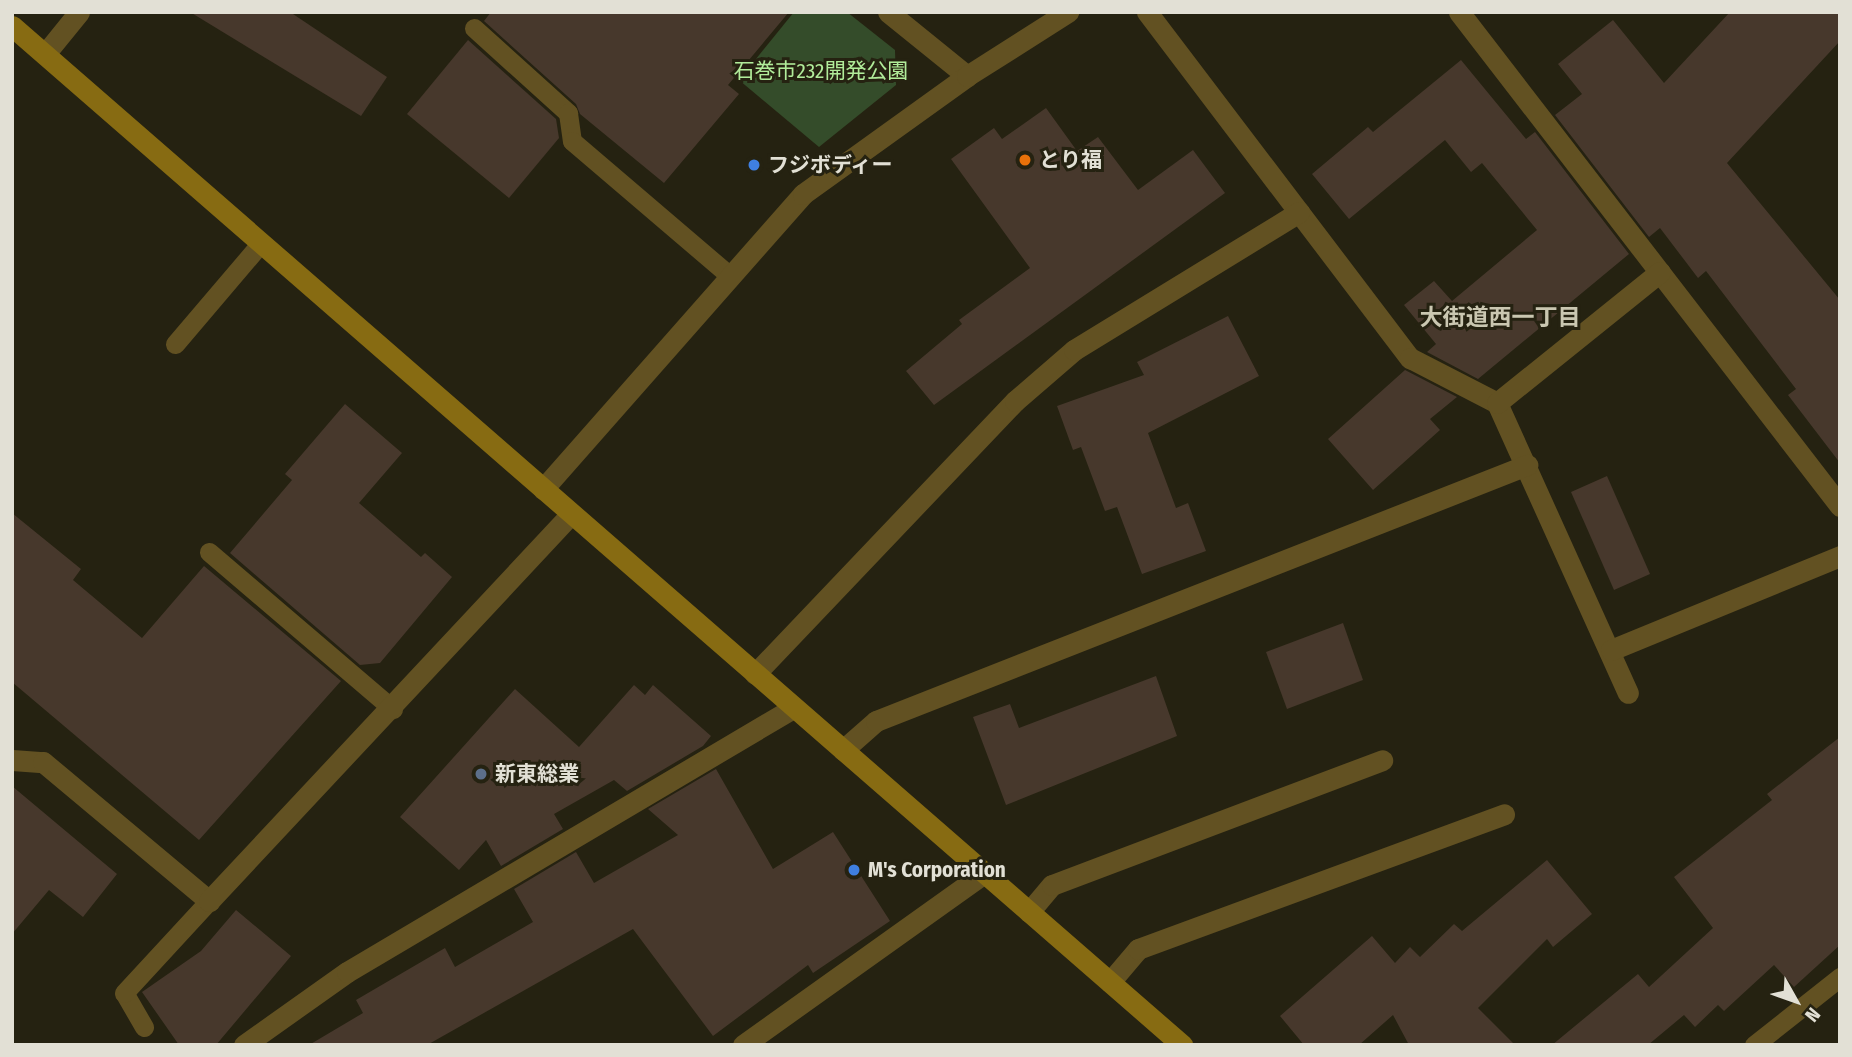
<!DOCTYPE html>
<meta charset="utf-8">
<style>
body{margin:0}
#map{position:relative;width:1852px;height:1057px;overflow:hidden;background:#252211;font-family:"Fira Sans Condensed","Noto Sans JP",sans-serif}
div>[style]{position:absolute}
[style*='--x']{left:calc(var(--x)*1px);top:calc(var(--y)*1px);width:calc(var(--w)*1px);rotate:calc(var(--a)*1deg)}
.green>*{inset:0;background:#344c2a}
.building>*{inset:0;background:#47382c}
.lane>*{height:19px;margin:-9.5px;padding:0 9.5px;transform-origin:9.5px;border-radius:9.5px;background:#625122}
.street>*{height:21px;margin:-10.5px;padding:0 10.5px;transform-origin:10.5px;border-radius:10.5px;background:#625122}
.secondary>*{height:21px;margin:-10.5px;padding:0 10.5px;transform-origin:10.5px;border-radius:10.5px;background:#876b12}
.dots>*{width:19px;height:19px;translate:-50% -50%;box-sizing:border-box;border:4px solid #252211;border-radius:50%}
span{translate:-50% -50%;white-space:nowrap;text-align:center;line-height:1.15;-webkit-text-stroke:6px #252211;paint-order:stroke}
.park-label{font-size:21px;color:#b1ec9a}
.poi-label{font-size:21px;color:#e2e0d5;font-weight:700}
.left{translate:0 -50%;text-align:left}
.neighbourhood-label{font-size:23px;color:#cac7b1;font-weight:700}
.frame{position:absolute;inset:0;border:14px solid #e2e0d5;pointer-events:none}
.north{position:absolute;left:1761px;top:966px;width:70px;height:70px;-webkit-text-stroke:5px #252211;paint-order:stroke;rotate:130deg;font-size:19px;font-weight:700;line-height:28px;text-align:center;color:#e2e0d5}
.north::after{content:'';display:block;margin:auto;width:24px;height:32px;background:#e2e0d5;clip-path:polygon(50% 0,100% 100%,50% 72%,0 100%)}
</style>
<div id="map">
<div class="green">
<i style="clip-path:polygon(794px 12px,847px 12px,895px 50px,896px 85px,819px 147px,739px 80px)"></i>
</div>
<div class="building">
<i style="clip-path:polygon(190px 12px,290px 12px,387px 77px,361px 116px)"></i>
<i style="clip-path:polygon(491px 12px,789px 12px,728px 85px,739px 94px,664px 183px,580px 114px,576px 104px,484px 21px)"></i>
<i style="clip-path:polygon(1730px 12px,1840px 12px,1840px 41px,1727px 163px,1840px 300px,1840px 463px,1788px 395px,1796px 389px,1706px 271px,1698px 278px,1660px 228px,1649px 237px,1555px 115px,1582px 94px,1558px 64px,1613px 20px,1664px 83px)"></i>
<i style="clip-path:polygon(468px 40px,556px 119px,559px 138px,509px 198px,407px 114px)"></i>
<i style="clip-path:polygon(1461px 60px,1526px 139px,1535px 132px,1629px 254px,1478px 379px,1427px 352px,1436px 344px,1404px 305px,1434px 281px,1452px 301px,1537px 230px,1482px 163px,1471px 172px,1445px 140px,1349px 219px,1312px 174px,1368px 127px,1373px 132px)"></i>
<i style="clip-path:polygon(1046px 108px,1077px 151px,1098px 137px,1138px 190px,1193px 150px,1225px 193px,934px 405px,906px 371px,962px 324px,959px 320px,1030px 268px,951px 159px,994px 128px,1002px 139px)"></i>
<i style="clip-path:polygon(1228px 316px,1259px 376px,1148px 433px,1176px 508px,1188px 503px,1206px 551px,1142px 574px,1117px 507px,1105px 511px,1081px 447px,1073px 450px,1057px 406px,1144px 375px,1137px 362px)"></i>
<i style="clip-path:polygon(1405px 370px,1457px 397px,1430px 419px,1440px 430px,1373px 490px,1328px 439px)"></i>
<i style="clip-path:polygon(345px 404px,402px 453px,359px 503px,421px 557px,425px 553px,452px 577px,380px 663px,360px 665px,230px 553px,292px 480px,285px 474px)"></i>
<i style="clip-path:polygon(1607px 476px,1650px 574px,1614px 590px,1571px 492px)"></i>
<i style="clip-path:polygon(12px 513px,81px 569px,73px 580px,142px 638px,204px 566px,341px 681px,199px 840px,12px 682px)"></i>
<i style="clip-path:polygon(1343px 623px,1363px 680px,1287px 709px,1266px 652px)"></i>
<i style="clip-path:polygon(1156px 676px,1177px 736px,1006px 805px,973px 717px,1010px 704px,1019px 728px)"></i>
<i style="clip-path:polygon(634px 685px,645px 695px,653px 685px,711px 736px,703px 746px,627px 791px,614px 780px,554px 814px,563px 829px,501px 866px,486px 840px,459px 870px,400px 817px,515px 689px,579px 747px)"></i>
<i style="clip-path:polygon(1840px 737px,1840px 945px,1794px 987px,1774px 965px,1724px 1011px,1718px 1005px,1695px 1027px,1684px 1015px,1648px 1045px,1552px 1045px,1638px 974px,1649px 987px,1713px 928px,1674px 877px,1772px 800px,1767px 794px)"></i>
<i style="clip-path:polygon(716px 769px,773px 869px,833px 832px,890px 921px,813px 973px,808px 965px,713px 1036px,633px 929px,427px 1045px,309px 1045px,363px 1013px,356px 1000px,445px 948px,455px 967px,533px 922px,514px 889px,576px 852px,594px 883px,678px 835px,648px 809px)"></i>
<i style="clip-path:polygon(12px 786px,117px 874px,83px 917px,49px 890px,12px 934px)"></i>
<i style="clip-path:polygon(1547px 860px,1592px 914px,1553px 947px,1547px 939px,1478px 1008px,1515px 1045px,1409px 1045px,1393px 1015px,1359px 1045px,1304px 1045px,1280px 1016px,1372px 936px,1395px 963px,1410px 947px,1420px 957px,1454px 924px,1462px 931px)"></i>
<i style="clip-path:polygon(236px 910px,291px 956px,216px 1045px,179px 1045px,142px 992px,201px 951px)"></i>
</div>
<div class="lane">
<i style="--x:474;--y:28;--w:127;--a:42.1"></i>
<i style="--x:568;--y:113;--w:28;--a:82"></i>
<i style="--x:572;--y:141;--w:206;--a:40.5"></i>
<i style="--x:175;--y:344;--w:133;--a:-49.6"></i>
<i style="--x:209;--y:552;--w:242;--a:40.5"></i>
<i style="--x:144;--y:1027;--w:39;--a:-120"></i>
<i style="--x:124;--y:993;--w:125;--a:-47.3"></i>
<i style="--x:1754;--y:1045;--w:110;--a:-38.3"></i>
</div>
<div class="street">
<i style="--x:888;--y:12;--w:102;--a:39"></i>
<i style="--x:1147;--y:12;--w:435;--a:52.8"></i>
<i style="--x:1410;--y:358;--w:98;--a:27.3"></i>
<i style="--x:1497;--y:403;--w:318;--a:65.7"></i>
<i style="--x:1459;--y:12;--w:624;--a:52.36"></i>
<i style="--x:45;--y:54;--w:54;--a:-51"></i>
<i style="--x:1497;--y:403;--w:209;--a:-38.8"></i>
<i style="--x:543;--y:489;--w:393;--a:-48.6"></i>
<i style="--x:803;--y:194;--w:202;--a:-35.7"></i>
<i style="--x:967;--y:76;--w:120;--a:-32.4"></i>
<i style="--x:1611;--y:650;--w:248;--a:-22.3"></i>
<i style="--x:755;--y:674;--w:377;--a:-46.4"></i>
<i style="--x:1015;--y:401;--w:78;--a:-40.8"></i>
<i style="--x:1074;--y:350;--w:264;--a:-31.5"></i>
<i style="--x:843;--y:750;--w:44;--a:-41.3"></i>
<i style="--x:876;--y:721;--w:700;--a:-21.47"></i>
<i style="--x:12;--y:760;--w:31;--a:4"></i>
<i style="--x:43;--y:762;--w:217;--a:39.9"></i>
<i style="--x:209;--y:901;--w:530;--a:-46.91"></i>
<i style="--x:1029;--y:912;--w:35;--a:-50"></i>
<i style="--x:1052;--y:885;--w:353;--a:-20.7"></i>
<i style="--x:1110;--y:982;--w:43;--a:-49.7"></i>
<i style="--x:1138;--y:949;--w:390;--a:-20.2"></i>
<i style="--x:244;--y:1045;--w:126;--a:-35.3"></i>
<i style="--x:347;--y:972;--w:518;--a:-30.62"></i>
<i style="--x:743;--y:1045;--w:296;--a:-35.5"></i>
</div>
<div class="secondary">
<i style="--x:12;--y:26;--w:1552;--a:41.05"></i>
</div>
<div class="dots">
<i style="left:1025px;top:160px;background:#e8710a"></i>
<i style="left:754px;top:165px;background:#3f7fe0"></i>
<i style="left:481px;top:774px;background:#5c6f8a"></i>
<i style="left:854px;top:870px;background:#3f7fe0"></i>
</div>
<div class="park-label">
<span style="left:821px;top:71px">石巻市232開発公園</span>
</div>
<div class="poi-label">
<span class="left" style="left:1039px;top:160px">とり福</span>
<span class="left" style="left:768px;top:165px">フジボディー</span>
<span class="left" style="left:495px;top:774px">新東総業</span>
<span class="left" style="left:868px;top:870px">M's Corporation</span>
</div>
<div class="neighbourhood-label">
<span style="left:1500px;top:317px">大街道西一丁目</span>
</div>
<div class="frame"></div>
<div class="north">N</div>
</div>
